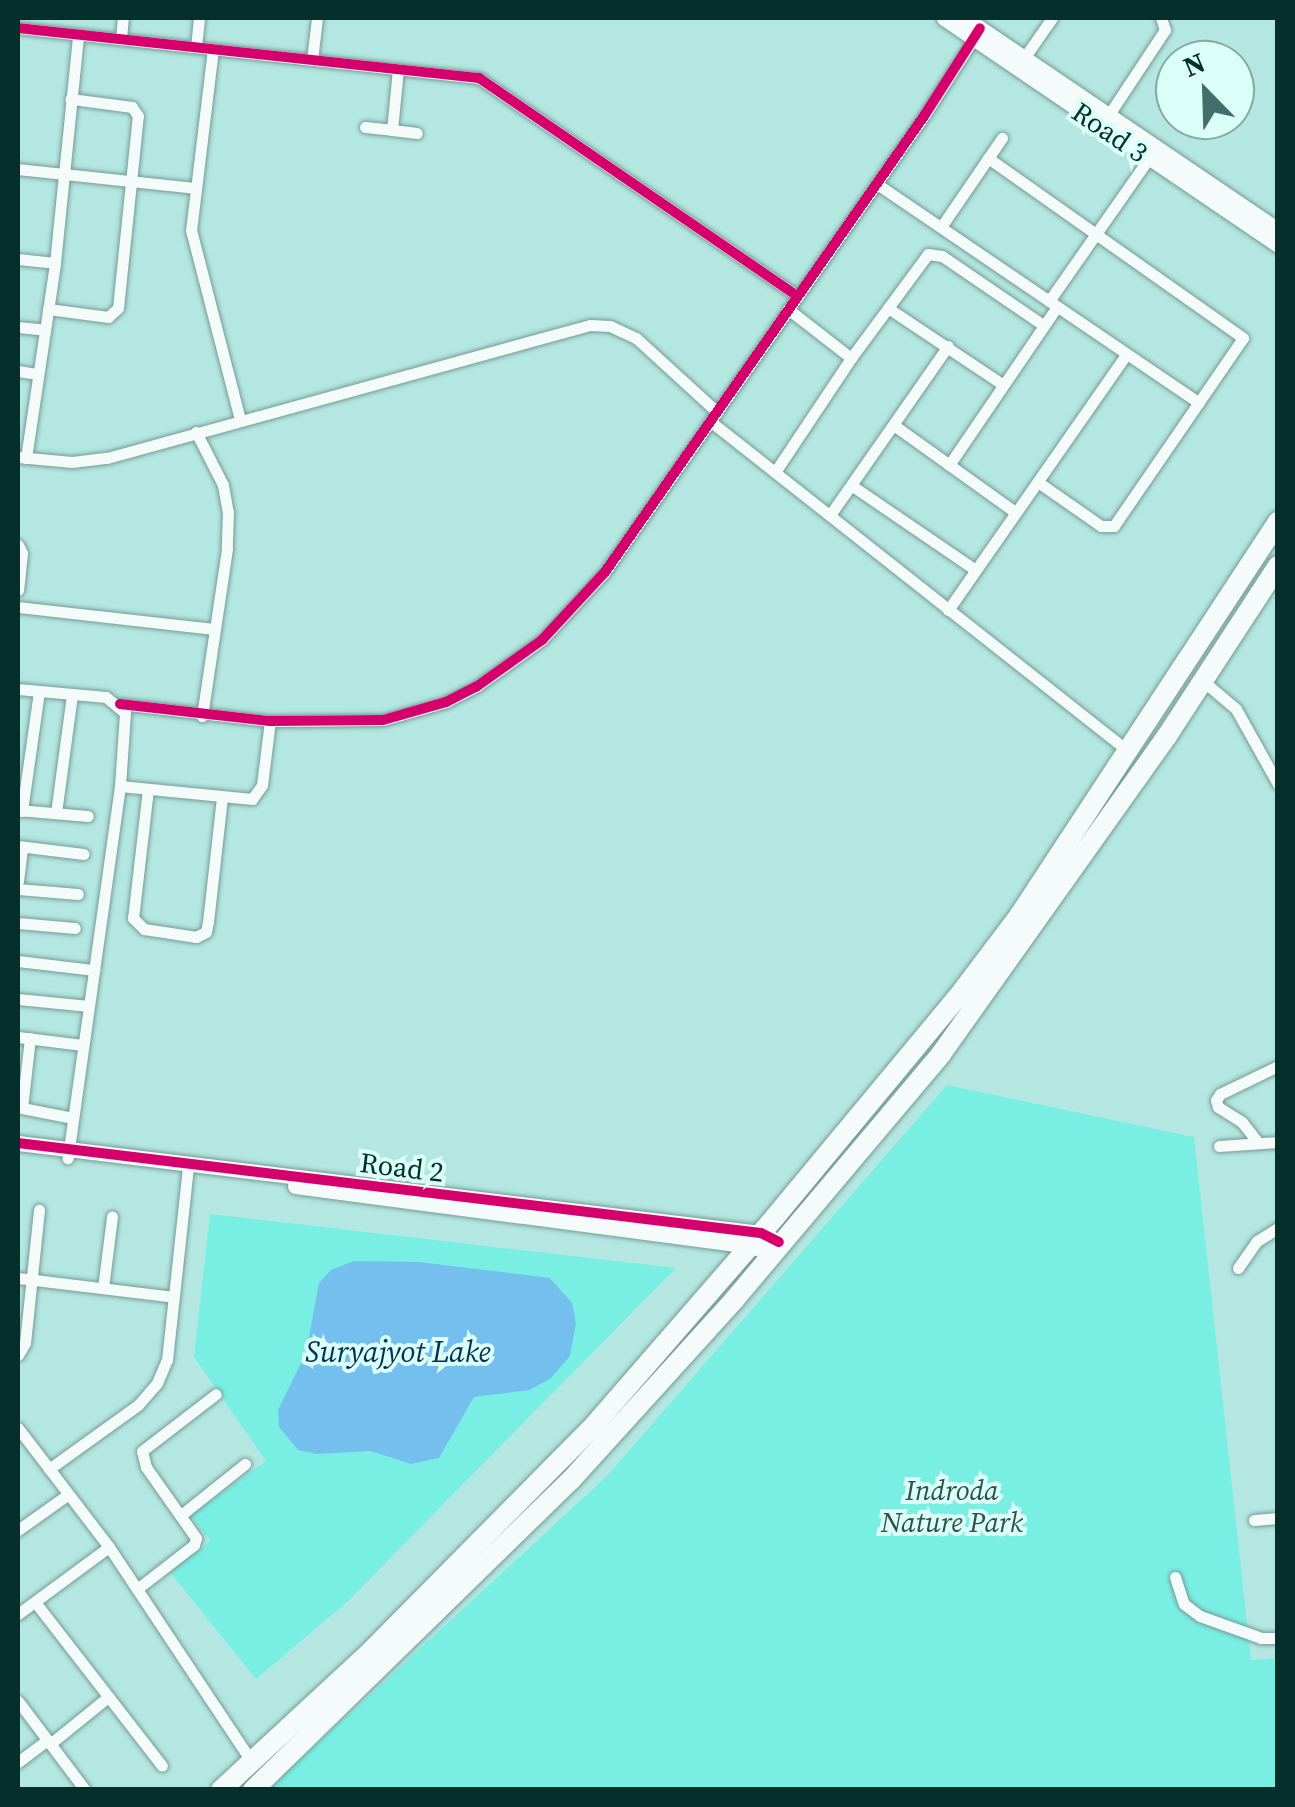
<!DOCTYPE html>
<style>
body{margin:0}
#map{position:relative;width:1295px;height:1807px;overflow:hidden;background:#b4e7e1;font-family:"Source Serif 4",serif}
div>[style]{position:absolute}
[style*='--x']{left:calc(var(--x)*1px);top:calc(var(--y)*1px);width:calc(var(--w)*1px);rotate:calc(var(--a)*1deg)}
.green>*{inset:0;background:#79efe4}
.water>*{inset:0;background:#75bfef}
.roads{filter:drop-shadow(0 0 2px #769b97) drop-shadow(0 0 2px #769b97)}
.street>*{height:11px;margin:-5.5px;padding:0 5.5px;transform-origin:5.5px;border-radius:5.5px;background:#f4fbfa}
.secondary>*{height:15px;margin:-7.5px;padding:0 7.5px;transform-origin:7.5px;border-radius:7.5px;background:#f4fbfa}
.highway>*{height:20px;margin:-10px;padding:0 10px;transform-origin:10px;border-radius:10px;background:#f4fbfa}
.cycleway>*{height:10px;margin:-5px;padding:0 5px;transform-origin:5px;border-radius:5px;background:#d6006c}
span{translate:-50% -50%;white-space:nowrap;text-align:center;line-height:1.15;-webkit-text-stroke:8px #dbfef9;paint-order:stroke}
.street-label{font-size:28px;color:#042f2b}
.park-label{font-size:28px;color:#30504c;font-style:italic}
.water-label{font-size:30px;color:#013153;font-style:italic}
.frame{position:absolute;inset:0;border:20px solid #042f2b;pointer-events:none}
.north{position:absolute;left:1155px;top:40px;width:100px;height:100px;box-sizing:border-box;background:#dbfef9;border:2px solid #85aba7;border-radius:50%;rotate:337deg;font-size:28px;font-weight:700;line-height:40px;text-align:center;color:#042f2b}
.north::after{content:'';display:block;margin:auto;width:35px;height:45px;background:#426f6b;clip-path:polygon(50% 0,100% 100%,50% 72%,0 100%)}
</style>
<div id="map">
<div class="green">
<i style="clip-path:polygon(947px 1085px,1194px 1137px,1251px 1660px,1277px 1658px,1277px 1789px,267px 1790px,607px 1476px)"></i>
<i style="clip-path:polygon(210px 1214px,676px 1268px,346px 1603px,256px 1679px,170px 1572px,210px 1541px,191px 1515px,266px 1461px,194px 1357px)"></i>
</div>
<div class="water">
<i style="clip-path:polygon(354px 1261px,419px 1262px,550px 1278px,572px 1303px,576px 1323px,570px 1356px,551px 1378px,530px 1390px,474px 1397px,439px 1458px,411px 1464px,371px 1451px,316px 1454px,298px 1450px,279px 1427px,278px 1410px,306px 1353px,319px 1283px,331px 1270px)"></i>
</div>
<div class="roads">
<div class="street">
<i style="--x:18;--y:28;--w:464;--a:6.2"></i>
<i style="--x:479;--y:78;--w:384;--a:34.4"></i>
<i style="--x:121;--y:39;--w:21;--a:-85"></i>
<i style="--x:196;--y:47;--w:29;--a:-84"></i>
<i style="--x:213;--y:49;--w:182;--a:96.9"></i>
<i style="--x:191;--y:230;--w:195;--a:75.5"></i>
<i style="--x:1024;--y:58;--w:49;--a:-55"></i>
<i style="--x:312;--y:60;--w:42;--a:-83.2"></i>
<i style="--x:1106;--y:119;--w:107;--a:-56.5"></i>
<i style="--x:1165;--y:30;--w:13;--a:-108"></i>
<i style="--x:365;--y:127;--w:27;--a:6"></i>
<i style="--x:392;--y:130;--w:61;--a:-84.4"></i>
<i style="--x:392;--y:130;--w:25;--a:7"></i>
<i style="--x:988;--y:158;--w:312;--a:35.2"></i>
<i style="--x:1243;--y:338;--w:228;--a:124.5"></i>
<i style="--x:1114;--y:526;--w:13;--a:180"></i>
<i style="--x:1101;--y:526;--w:77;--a:-145.1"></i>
<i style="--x:18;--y:169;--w:179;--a:6.1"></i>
<i style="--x:877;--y:184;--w:389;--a:34.2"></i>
<i style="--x:941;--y:227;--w:108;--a:-55.6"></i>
<i style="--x:18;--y:259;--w:37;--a:6"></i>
<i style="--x:55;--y:263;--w:229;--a:-84.2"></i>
<i style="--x:1049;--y:301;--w:174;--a:-55"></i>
<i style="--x:888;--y:308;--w:137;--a:33.7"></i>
<i style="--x:48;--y:309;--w:61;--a:7.6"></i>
<i style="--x:108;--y:317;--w:13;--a:-42"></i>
<i style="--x:118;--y:308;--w:193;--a:-84.1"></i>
<i style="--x:138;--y:116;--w:11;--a:-124"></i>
<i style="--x:132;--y:107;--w:62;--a:-172.5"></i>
<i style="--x:788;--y:309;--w:80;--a:37.9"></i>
<i style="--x:18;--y:327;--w:27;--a:6"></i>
<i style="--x:18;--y:371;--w:20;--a:9"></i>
<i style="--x:710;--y:421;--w:533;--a:38.29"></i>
<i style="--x:895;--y:426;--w:148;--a:35.6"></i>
<i style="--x:196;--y:432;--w:59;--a:63"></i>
<i style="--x:223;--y:485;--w:27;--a:80"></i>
<i style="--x:228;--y:512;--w:37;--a:92"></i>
<i style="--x:227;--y:549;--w:169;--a:98.5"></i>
<i style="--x:18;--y:457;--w:54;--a:5.3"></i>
<i style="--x:72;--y:462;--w:35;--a:-7"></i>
<i style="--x:107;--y:458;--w:501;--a:-15.4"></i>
<i style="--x:590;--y:325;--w:20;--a:3"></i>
<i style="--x:610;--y:326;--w:29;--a:25"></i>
<i style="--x:636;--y:338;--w:110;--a:42.4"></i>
<i style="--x:26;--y:458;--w:197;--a:-81.5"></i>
<i style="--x:949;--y:465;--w:190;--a:-55.7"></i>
<i style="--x:775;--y:472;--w:137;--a:-56.3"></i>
<i style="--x:851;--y:358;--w:129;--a:-53.5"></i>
<i style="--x:928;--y:254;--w:14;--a:8"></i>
<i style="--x:942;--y:256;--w:122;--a:34.3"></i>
<i style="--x:851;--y:485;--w:149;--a:34.3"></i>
<i style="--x:830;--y:515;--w:206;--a:-55.1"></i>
<i style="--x:18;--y:545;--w:9;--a:63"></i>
<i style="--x:22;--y:553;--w:37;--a:96"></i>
<i style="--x:18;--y:607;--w:196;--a:6.4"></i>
<i style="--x:948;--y:610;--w:311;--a:-55.1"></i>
<i style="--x:1203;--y:681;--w:43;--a:40.3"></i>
<i style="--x:1236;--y:709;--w:86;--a:60.8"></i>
<i style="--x:18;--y:689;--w:88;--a:5.2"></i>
<i style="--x:106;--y:697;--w:25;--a:40"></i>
<i style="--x:125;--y:713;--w:73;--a:93.9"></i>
<i style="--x:120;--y:786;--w:376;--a:98"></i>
<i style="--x:120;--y:704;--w:151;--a:6.5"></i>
<i style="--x:270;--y:721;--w:113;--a:-0.5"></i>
<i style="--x:383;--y:720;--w:66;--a:-15.9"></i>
<i style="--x:446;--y:702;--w:34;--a:-27"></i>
<i style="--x:476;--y:687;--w:81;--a:-35.5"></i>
<i style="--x:542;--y:640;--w:93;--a:-47.2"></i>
<i style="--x:605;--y:572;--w:557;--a:-55.02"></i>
<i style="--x:924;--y:116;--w:100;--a:-57.3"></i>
<i style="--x:120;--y:786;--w:133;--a:5.6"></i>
<i style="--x:252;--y:799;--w:17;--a:-54"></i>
<i style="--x:262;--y:785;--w:64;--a:-82.9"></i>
<i style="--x:148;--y:789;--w:130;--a:96.6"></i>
<i style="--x:133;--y:918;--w:16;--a:45"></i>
<i style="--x:144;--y:929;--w:53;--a:8.7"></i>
<i style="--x:196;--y:937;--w:11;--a:-27"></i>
<i style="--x:206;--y:932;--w:10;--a:-79"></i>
<i style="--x:208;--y:922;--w:125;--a:-83.6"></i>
<i style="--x:18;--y:810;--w:70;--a:4.9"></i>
<i style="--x:22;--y:811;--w:121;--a:-81.9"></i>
<i style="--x:56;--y:813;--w:119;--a:-82.3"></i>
<i style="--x:18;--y:846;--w:66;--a:6.9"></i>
<i style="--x:18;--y:881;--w:34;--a:-83"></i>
<i style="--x:18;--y:889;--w:60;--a:4.8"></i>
<i style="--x:18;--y:923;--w:57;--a:5"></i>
<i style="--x:18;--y:961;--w:77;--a:6.8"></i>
<i style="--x:18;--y:999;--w:71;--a:5.6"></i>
<i style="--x:18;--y:1037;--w:65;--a:7"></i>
<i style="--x:30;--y:1038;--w:70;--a:96.5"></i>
<i style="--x:22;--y:1108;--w:52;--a:11.1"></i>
<i style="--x:1256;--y:1140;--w:23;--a:-128"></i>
<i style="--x:1242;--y:1122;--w:28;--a:-148"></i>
<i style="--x:1218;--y:1107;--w:7;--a:-106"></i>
<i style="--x:1216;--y:1100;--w:7;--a:-56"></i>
<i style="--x:1220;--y:1094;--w:64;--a:-25.8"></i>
<i style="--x:1219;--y:1146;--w:59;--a:-3.9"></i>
<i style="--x:1238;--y:1268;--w:33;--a:-55"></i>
<i style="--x:1257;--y:1241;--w:25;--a:-32"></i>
<i style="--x:18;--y:1278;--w:157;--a:6.9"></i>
<i style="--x:103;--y:1288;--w:72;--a:-82.8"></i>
<i style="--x:18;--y:1355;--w:14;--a:-60"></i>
<i style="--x:25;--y:1343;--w:134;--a:-84"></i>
<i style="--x:18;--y:1428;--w:150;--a:52.6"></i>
<i style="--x:109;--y:1547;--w:258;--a:56.4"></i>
<i style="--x:49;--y:1469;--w:110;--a:-35.7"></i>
<i style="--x:138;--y:1405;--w:29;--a:-49"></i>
<i style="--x:157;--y:1383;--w:25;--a:-67"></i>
<i style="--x:167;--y:1360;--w:195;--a:-83.8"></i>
<i style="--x:181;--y:1515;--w:82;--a:-38.6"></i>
<i style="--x:1254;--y:1520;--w:24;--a:-5"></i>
<i style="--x:18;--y:1530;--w:60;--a:-35.5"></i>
<i style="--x:1175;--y:1577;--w:28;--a:72"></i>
<i style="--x:1184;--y:1604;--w:20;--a:37"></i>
<i style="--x:1200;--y:1616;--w:65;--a:19.8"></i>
<i style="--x:1261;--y:1638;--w:17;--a:0"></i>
<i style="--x:137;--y:1589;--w:72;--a:-37.7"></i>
<i style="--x:194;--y:1545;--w:7;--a:-74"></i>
<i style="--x:196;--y:1538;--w:87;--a:-125.2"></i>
<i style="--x:146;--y:1467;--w:16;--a:-104"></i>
<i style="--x:142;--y:1451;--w:93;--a:-37.6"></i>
<i style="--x:35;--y:1602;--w:207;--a:52.2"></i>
<i style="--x:18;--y:1614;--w:113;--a:-36.4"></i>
<i style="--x:18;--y:1701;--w:111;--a:53"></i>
<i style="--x:50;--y:1744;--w:75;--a:-39"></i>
<i style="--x:18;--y:1762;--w:36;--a:-37"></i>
</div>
<div class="secondary">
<i style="--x:944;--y:18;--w:404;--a:34.2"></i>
<i style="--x:965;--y:18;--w:378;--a:34.1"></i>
<i style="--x:18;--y:1143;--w:748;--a:6.91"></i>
<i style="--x:761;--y:1233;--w:20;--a:27"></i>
<i style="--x:295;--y:1186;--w:460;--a:7.5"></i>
<i style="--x:751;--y:1246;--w:21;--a:19"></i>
</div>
<div class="highway">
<i style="--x:221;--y:1790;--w:206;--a:-42.8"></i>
<i style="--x:372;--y:1650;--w:310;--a:-45.3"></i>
<i style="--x:590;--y:1430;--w:282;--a:-49"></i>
<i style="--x:775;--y:1217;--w:285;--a:-50.3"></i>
<i style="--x:957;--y:998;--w:103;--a:-52.9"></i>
<i style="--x:1019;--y:916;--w:472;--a:-56.7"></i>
<i style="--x:253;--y:1790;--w:443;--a:-44.3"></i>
<i style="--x:570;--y:1481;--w:244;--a:-47.8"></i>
<i style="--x:734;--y:1300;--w:322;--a:-49.9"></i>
<i style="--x:941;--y:1054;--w:390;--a:-54.6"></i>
<i style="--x:1167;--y:736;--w:203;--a:-56.9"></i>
</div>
</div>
<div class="cycleway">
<i style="--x:18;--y:28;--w:464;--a:6.2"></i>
<i style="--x:479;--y:78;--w:384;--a:34.4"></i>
<i style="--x:120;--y:704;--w:151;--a:6.5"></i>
<i style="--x:270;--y:721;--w:113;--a:-0.5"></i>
<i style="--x:383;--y:720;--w:66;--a:-15.9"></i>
<i style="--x:446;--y:702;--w:34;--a:-27"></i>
<i style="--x:476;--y:687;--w:81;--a:-35.5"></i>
<i style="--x:542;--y:640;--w:93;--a:-47.2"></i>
<i style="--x:605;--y:572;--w:557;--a:-55.02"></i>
<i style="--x:924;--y:116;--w:104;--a:-57.5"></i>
<i style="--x:18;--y:1143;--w:748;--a:6.91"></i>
<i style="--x:761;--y:1233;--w:20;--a:27"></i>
</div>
<div class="street-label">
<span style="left:1110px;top:132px;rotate:34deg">Road 3</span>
<span style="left:402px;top:1167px;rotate:7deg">Road 2</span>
</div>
<div class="park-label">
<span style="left:952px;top:1506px">Indroda<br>Nature Park</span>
</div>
<div class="water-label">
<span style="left:398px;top:1352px">Suryajyot Lake</span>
</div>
<div class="frame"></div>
<div class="north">N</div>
</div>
